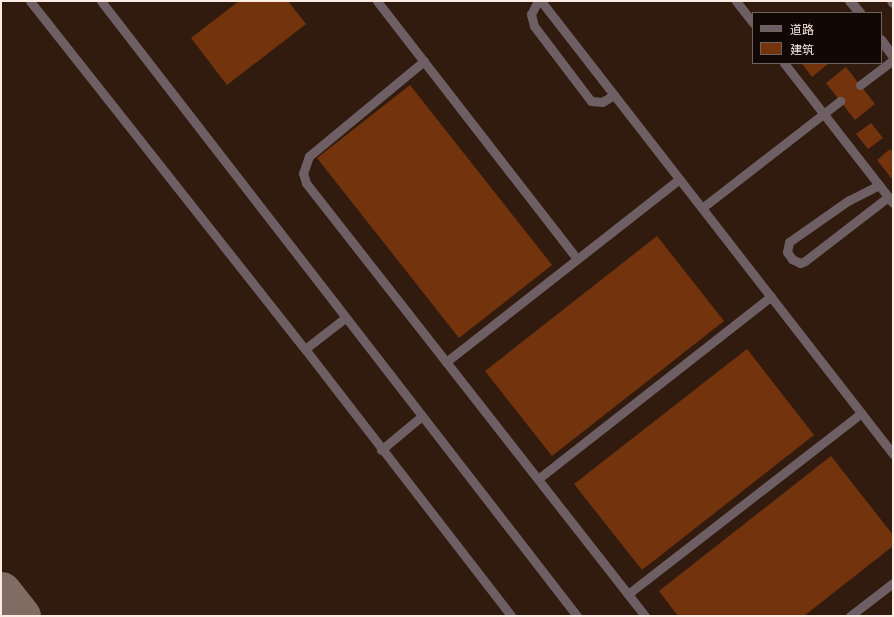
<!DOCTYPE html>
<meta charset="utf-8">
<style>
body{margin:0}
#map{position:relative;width:894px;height:617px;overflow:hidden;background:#311b0f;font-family:Montserrat,"Noto Sans SC",sans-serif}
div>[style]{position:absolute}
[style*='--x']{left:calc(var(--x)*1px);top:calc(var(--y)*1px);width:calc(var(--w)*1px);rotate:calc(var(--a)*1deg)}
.taxiway>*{height:41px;margin:-20.5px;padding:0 20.5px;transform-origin:20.5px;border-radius:20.5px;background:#806c62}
.building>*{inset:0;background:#73340d}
.service>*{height:9px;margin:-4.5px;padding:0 4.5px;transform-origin:4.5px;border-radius:4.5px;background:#6d5f63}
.tertiary>*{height:10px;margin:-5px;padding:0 5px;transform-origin:5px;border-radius:5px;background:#6d5f63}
span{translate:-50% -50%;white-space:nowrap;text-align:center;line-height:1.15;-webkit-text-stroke:3px #110804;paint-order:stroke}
.frame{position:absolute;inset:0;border:2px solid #fbebe3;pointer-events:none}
.legend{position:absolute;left:752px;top:12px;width:130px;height:52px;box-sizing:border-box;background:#110804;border:1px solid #6f635d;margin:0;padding:5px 7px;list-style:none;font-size:12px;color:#fbebe3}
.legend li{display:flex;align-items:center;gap:8px;height:20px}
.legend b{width:20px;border:1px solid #6f635d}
</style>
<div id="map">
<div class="taxiway">
<i style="--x:1;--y:592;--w:31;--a:52"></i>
</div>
<div class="building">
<i style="clip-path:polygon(239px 1px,288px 1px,306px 24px,227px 85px,191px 38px)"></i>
<i style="clip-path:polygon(804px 63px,829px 63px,812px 77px,802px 64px)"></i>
<i style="clip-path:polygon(846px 67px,875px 104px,855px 120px,826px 83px)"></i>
<i style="clip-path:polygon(410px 85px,552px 265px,459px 338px,317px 158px)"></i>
<i style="clip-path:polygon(871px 123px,883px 138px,868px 149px,856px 134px)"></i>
<i style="clip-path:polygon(890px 149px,893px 152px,893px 180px,877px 160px)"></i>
<i style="clip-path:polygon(657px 236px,724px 321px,552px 456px,485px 371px)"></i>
<i style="clip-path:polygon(747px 349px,814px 435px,642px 570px,574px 484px)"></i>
<i style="clip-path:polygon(831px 456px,893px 535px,893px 546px,804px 616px,678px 616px,659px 591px)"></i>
</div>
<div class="service">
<i style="--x:30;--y:1;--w:444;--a:51.7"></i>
<i style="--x:305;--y:349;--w:337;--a:52.3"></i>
<i style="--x:101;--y:1;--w:778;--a:52.26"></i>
<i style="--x:377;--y:1;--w:326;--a:52.2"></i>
<i style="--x:538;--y:1;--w:15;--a:118"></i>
<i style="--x:531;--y:14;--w:12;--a:76"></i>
<i style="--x:534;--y:26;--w:94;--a:52.8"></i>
<i style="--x:591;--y:101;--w:11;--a:5"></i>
<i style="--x:602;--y:102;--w:14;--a:-30"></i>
<i style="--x:541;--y:1;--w:574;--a:52.15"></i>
<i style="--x:736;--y:1;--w:28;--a:52"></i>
<i style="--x:424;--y:61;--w:149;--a:140.4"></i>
<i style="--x:309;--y:156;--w:18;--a:109"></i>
<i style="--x:303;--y:173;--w:10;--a:73"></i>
<i style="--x:306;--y:183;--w:550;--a:51.94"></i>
<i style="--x:784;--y:63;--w:177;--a:52.1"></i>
<i style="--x:860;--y:85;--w:41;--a:-37.1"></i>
<i style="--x:879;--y:185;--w:34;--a:153"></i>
<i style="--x:849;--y:200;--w:73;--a:145"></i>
<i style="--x:789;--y:242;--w:10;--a:101"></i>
<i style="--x:787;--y:252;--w:9;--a:54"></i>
<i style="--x:792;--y:259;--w:9;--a:27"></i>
<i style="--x:800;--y:263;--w:5;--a:-22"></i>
<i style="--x:805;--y:261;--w:105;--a:-37.6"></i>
<i style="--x:702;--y:208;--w:175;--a:-37.8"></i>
<i style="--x:305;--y:349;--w:51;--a:-37.8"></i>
<i style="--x:446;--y:362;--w:296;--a:-38.1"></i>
<i style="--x:381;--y:450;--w:53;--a:-39.7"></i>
<i style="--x:538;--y:479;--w:296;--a:-38.1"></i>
<i style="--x:628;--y:594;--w:295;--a:-37.8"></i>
<i style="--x:850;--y:616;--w:54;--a:-37.5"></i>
</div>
<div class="tertiary">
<i style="--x:850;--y:1;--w:16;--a:50"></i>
<i style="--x:892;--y:1;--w:2;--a:63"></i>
<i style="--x:881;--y:40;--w:20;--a:53"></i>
</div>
<div class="frame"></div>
<ul class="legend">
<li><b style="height:5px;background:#6d5f63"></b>道路</li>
<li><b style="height:11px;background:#73340d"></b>建筑</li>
</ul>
</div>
